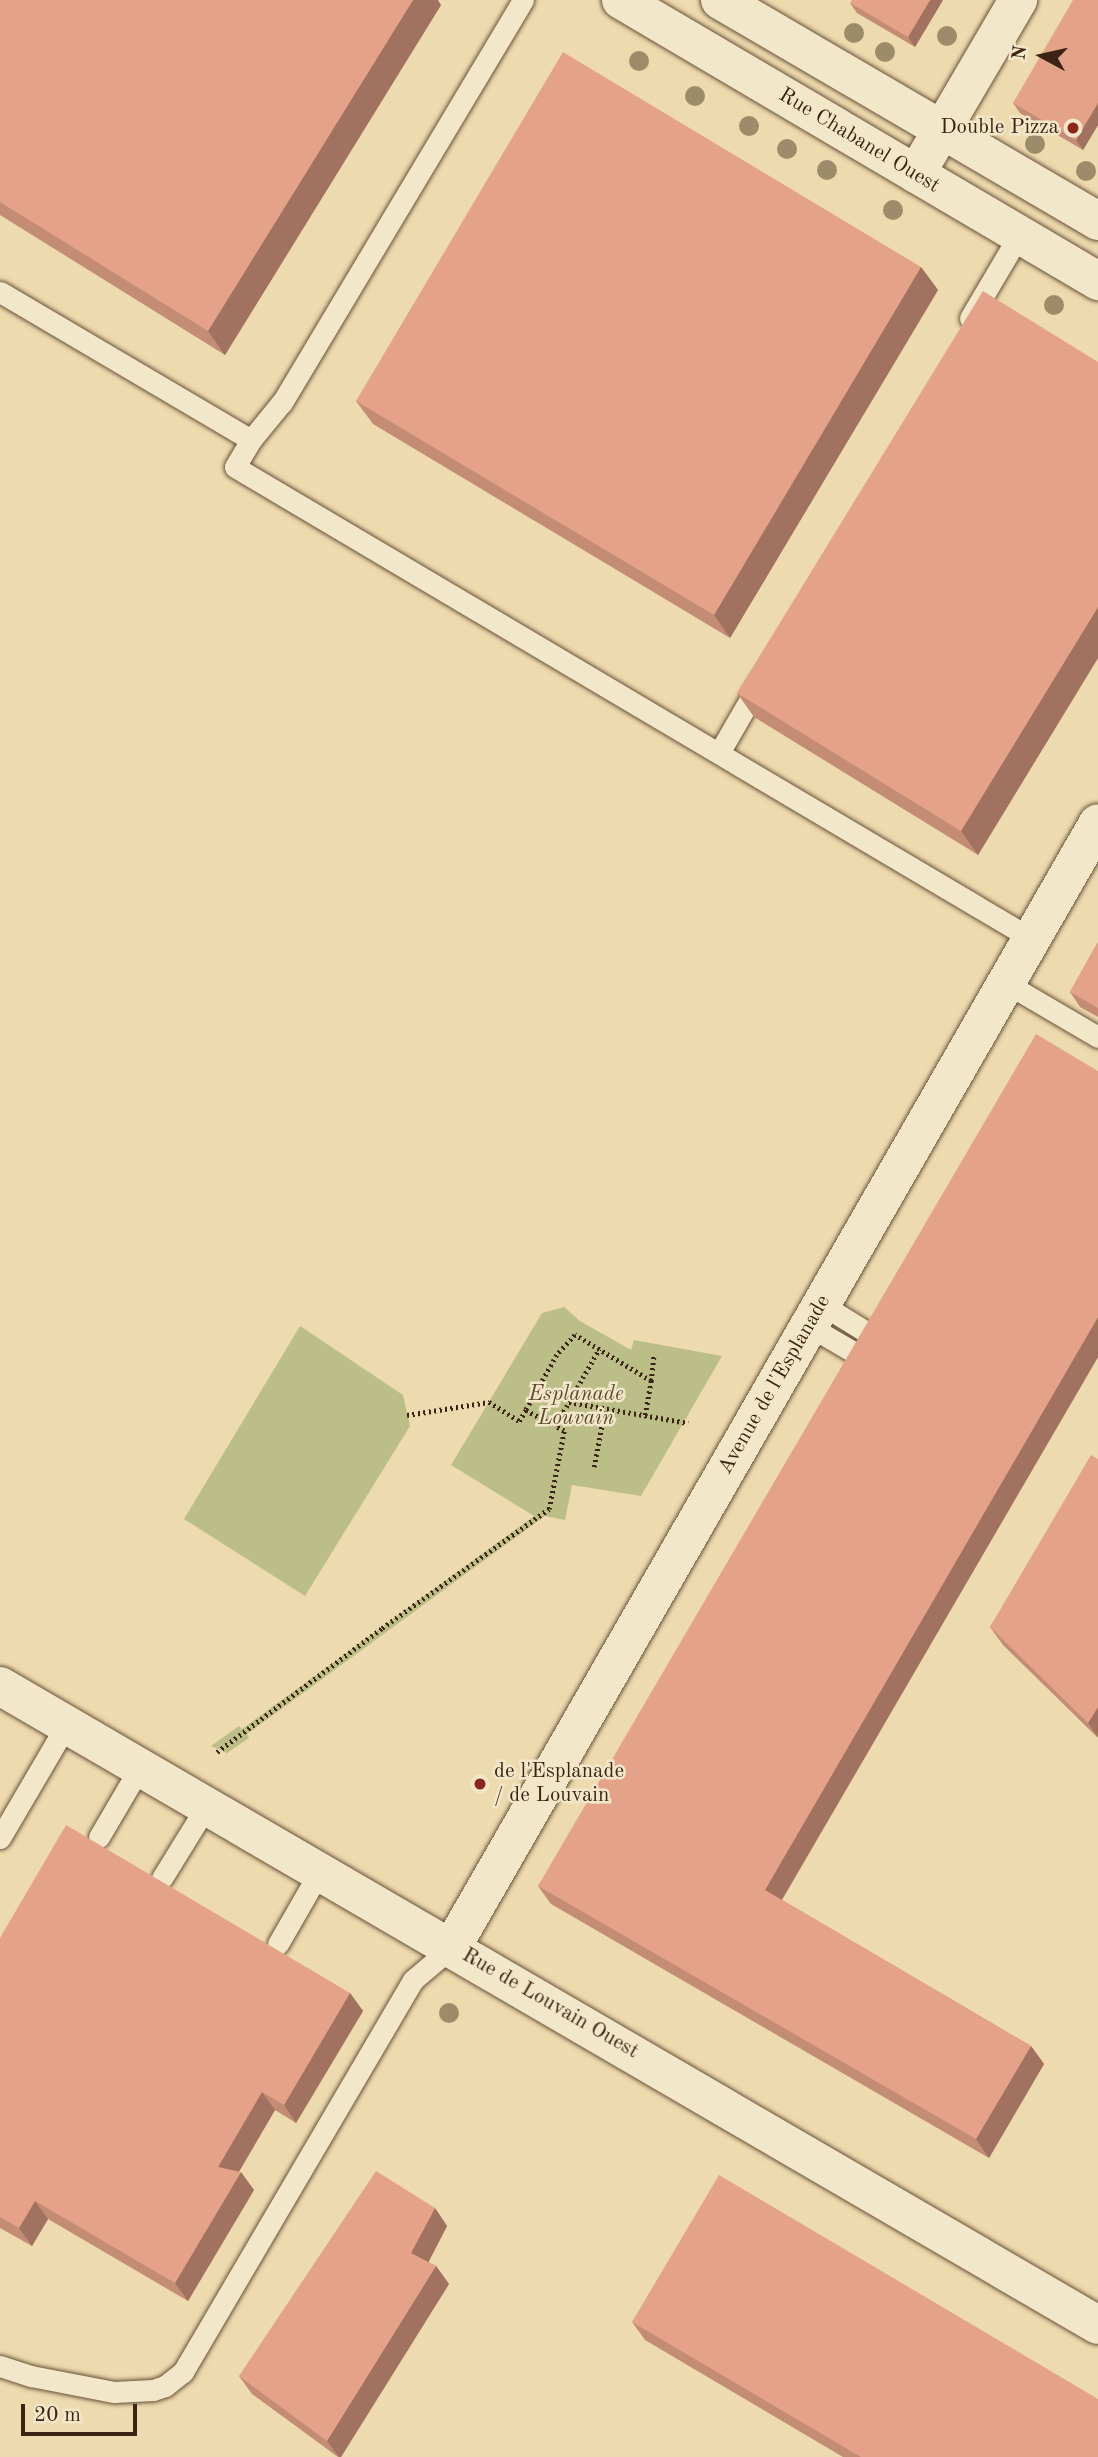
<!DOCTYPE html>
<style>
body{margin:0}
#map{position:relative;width:1098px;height:2457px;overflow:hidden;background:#eddaae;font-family:"Old Standard TT",serif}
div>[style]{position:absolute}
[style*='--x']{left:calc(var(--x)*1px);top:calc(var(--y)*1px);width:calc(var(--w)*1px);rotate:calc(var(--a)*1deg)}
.green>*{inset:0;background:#bcbe88}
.path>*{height:4.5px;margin-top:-2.25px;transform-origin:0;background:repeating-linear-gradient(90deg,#3d2314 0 2px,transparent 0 5.5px)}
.roads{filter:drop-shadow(0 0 2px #69513a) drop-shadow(0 0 2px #69513a)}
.lane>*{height:21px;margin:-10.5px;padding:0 10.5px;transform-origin:10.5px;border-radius:10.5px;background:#f3e7ca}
.street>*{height:38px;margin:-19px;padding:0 19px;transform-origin:19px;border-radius:19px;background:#f3e7ca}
.secondary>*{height:38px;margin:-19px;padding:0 19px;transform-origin:19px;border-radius:19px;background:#f3e7ca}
.trees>*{width:20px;height:20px;margin:-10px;border-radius:50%;background:#9e8b69}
.wall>*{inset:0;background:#c48c75}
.shaded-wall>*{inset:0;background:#a0725f}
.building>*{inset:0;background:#e4a388}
.dots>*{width:19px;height:19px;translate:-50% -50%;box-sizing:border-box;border:4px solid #f3e7ca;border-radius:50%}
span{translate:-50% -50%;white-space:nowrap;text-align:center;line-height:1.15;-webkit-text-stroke:5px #f3e7ca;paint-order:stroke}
.poi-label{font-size:21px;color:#3d2314}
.right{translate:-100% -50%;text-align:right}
.left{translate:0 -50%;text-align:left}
.street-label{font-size:21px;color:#3d2314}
.park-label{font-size:21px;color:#5d4a31;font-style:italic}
.north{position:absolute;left:1007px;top:21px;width:70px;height:70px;-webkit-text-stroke:5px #f3e7ca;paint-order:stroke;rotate:278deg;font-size:19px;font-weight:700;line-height:28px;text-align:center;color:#3d2314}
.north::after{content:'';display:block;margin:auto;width:24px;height:32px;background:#3d2314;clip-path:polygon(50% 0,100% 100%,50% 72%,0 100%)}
.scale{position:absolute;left:21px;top:2404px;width:116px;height:32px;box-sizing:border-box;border:4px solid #3d2314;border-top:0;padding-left:9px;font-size:21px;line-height:24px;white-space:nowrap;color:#3d2314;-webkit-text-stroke:5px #f3e7ca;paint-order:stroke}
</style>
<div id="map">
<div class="green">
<i style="clip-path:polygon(564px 1307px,580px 1321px,631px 1350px,634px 1340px,722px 1356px,641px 1496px,572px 1485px,565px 1520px,545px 1516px,247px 1734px,249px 1738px,227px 1753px,211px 1746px,239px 1726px,242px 1729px,534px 1516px,451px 1465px,542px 1313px)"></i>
<i style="clip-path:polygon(300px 1326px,403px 1395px,410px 1426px,305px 1596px,184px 1519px)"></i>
</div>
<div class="path">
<i style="--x:651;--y:1381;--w:27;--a:-84"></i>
<i style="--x:569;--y:1402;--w:61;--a:-60.5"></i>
<i style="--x:407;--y:1415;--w:83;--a:-9"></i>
<i style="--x:489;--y:1402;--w:36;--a:32"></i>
<i style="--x:519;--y:1421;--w:13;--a:-58"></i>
<i style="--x:645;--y:1415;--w:35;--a:-80"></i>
<i style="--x:651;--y:1381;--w:89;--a:-148.8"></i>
<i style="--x:575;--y:1335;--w:27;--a:132"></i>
<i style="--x:557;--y:1355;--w:63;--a:119.4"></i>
<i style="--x:526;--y:1410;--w:33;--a:29"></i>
<i style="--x:555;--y:1426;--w:28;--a:-60"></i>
<i style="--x:569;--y:1402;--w:121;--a:10"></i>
<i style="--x:594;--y:1467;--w:60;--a:-79.4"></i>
<i style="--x:217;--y:1752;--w:206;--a:-36.9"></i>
<i style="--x:382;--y:1628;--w:205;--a:-35.5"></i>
<i style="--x:549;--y:1509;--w:79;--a:-79.1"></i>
<i style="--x:564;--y:1431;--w:10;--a:-151"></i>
</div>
<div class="roads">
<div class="lane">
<i style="--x:523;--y:0;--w:469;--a:120.9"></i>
<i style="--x:282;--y:402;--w:49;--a:129.2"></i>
<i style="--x:251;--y:440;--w:31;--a:121"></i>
<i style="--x:235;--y:467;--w:926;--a:30.63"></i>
<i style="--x:0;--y:292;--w:291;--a:30.5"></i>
<i style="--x:970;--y:318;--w:96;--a:-59.4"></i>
<i style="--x:719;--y:753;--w:82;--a:-60"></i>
<i style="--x:1006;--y:983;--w:107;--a:30.4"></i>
<i style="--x:821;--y:1304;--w:70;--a:31.7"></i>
<i style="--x:809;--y:1326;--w:69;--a:30.3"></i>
<i style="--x:99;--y:1837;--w:81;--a:-59.6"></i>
<i style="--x:0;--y:1838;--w:132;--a:-59.6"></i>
<i style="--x:162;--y:1878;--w:86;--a:-58.3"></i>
<i style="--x:278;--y:1944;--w:84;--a:-60.1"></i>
<i style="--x:0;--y:2366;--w:33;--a:18"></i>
<i style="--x:31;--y:2376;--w:85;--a:10.9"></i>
<i style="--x:114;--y:2392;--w:39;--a:-3"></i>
<i style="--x:153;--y:2390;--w:13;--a:-18"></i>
<i style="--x:165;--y:2386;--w:23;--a:-38"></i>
<i style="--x:183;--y:2372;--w:454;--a:-59.6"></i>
<i style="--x:413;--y:1980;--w:51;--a:-40.2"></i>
</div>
<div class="street">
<i style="--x:916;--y:174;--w:202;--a:-59.6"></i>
<i style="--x:0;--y:1686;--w:1270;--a:30.2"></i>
<i style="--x:452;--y:1947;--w:1296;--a:-60.11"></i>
</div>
<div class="secondary">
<i style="--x:621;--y:0;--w:554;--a:30.5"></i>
<i style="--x:720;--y:0;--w:438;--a:30.3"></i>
</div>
</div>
<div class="trees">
<i style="left:854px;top:33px"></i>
<i style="left:947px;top:36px"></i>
<i style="left:885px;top:52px"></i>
<i style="left:639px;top:61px"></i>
<i style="left:695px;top:96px"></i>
<i style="left:749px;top:126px"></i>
<i style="left:1035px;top:144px"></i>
<i style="left:787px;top:149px"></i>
<i style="left:827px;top:170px"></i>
<i style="left:1086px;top:171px"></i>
<i style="left:893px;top:210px"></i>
<i style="left:1054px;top:305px"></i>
<i style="left:449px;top:2013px"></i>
</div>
<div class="wall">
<i style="clip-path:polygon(0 0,441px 5px,225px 355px,0 215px)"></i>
<i style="clip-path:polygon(943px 0,915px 47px,857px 13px,850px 3px)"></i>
<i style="clip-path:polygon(1098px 0,1098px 125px,1083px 150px,1020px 113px,1013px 103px)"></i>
<i style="clip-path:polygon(921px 267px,938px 290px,730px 638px,373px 424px,356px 401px)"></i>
<i style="clip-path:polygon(1098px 362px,1098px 658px,978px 855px,754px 717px,737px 693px)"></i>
<i style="clip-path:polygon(1098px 942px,1098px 1017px,1080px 1007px,1070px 992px)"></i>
<i style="clip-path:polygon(1098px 1071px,1098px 1357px,782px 1900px,1031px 2046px,1044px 2064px,989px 2158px,551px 1904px,538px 1886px)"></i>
<i style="clip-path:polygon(1098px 1459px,1098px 1738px,1003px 1645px,990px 1627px)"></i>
<i style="clip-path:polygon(0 1938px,350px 1993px,363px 2011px,296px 2123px,275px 2110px,239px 2172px,254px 2190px,188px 2301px,48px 2219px,32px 2246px,0 2228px)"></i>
<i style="clip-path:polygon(435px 2208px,447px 2226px,428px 2262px,436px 2266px,449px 2284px,341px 2457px,338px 2457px,252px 2394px,239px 2376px)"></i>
<i style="clip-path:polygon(632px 2322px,1098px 2457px,843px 2457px,645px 2340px)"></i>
</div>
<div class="shaded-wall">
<i style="clip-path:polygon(413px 0,438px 0,441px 5px,225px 355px,208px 331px)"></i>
<i style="clip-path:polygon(930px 0,943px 0,915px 47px,908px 37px)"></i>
<i style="clip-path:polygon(1098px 103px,1098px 125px,1083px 150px,1076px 140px)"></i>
<i style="clip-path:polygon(921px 267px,938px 290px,730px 638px,714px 615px)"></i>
<i style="clip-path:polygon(1098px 607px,1098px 658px,978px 855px,961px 831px)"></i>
<i style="clip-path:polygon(1098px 1317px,1098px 1357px,777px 1908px,765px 1890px)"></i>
<i style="clip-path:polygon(1098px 1707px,1098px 1737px,1088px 1723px)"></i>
<i style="clip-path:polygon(350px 1993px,363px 2011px,296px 2123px,284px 2105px)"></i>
<i style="clip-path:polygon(1031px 2046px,1044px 2064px,989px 2158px,976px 2139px)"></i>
<i style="clip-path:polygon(262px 2092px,275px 2110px,231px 2185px,218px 2167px)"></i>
<i style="clip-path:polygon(241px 2172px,254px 2190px,188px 2301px,175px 2283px)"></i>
<i style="clip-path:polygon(35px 2201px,48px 2219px,32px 2246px,19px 2228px)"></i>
<i style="clip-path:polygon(435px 2208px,447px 2226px,424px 2271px,411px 2253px)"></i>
<i style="clip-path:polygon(436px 2266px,449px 2284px,341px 2457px,339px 2457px,327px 2441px)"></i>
</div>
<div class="building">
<i style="clip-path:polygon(0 0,413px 0,208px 331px,0 202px)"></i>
<i style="clip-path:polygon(852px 0,930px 0,908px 37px,850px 3px)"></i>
<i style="clip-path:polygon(1073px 0,1098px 0,1098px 103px,1076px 140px,1013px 103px)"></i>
<i style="clip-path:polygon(563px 52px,921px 267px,714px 615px,356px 401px)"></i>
<i style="clip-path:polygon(983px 291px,1098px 362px,1098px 607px,961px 831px,737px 693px)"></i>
<i style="clip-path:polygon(1098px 942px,1098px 1008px,1070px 992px)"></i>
<i style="clip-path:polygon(1036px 1034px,1098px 1071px,1098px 1317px,765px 1890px,1031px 2046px,976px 2139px,538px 1886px)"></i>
<i style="clip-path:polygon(1091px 1455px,1098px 1459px,1098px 1707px,1088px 1723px,990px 1627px)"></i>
<i style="clip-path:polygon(66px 1825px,350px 1993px,284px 2105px,262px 2092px,218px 2167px,241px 2172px,175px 2283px,35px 2201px,19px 2228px,0 2217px,0 1938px)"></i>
<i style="clip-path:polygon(376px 2171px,435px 2208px,411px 2253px,436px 2266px,327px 2441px,239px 2376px)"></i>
<i style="clip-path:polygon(719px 2175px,1098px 2399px,1098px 2457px,861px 2457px,632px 2322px)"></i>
</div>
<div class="dots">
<i style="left:1073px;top:128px;background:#8f2418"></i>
<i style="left:480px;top:1784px;background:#8f2418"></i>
</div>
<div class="poi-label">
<span class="right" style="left:1059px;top:128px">Double Pizza</span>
<span class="left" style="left:494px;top:1784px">de l'Esplanade<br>/ de Louvain</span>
</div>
<div class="street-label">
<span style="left:859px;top:141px;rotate:31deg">Rue Chabanel Ouest</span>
<span style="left:775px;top:1385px;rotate:-60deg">Avenue de l'Esplanade</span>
<span style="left:550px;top:2004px;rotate:30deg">Rue de Louvain Ouest</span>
</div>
<div class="park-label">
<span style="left:576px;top:1407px">Esplanade<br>Louvain</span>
</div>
<div class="north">N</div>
<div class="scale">20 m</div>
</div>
